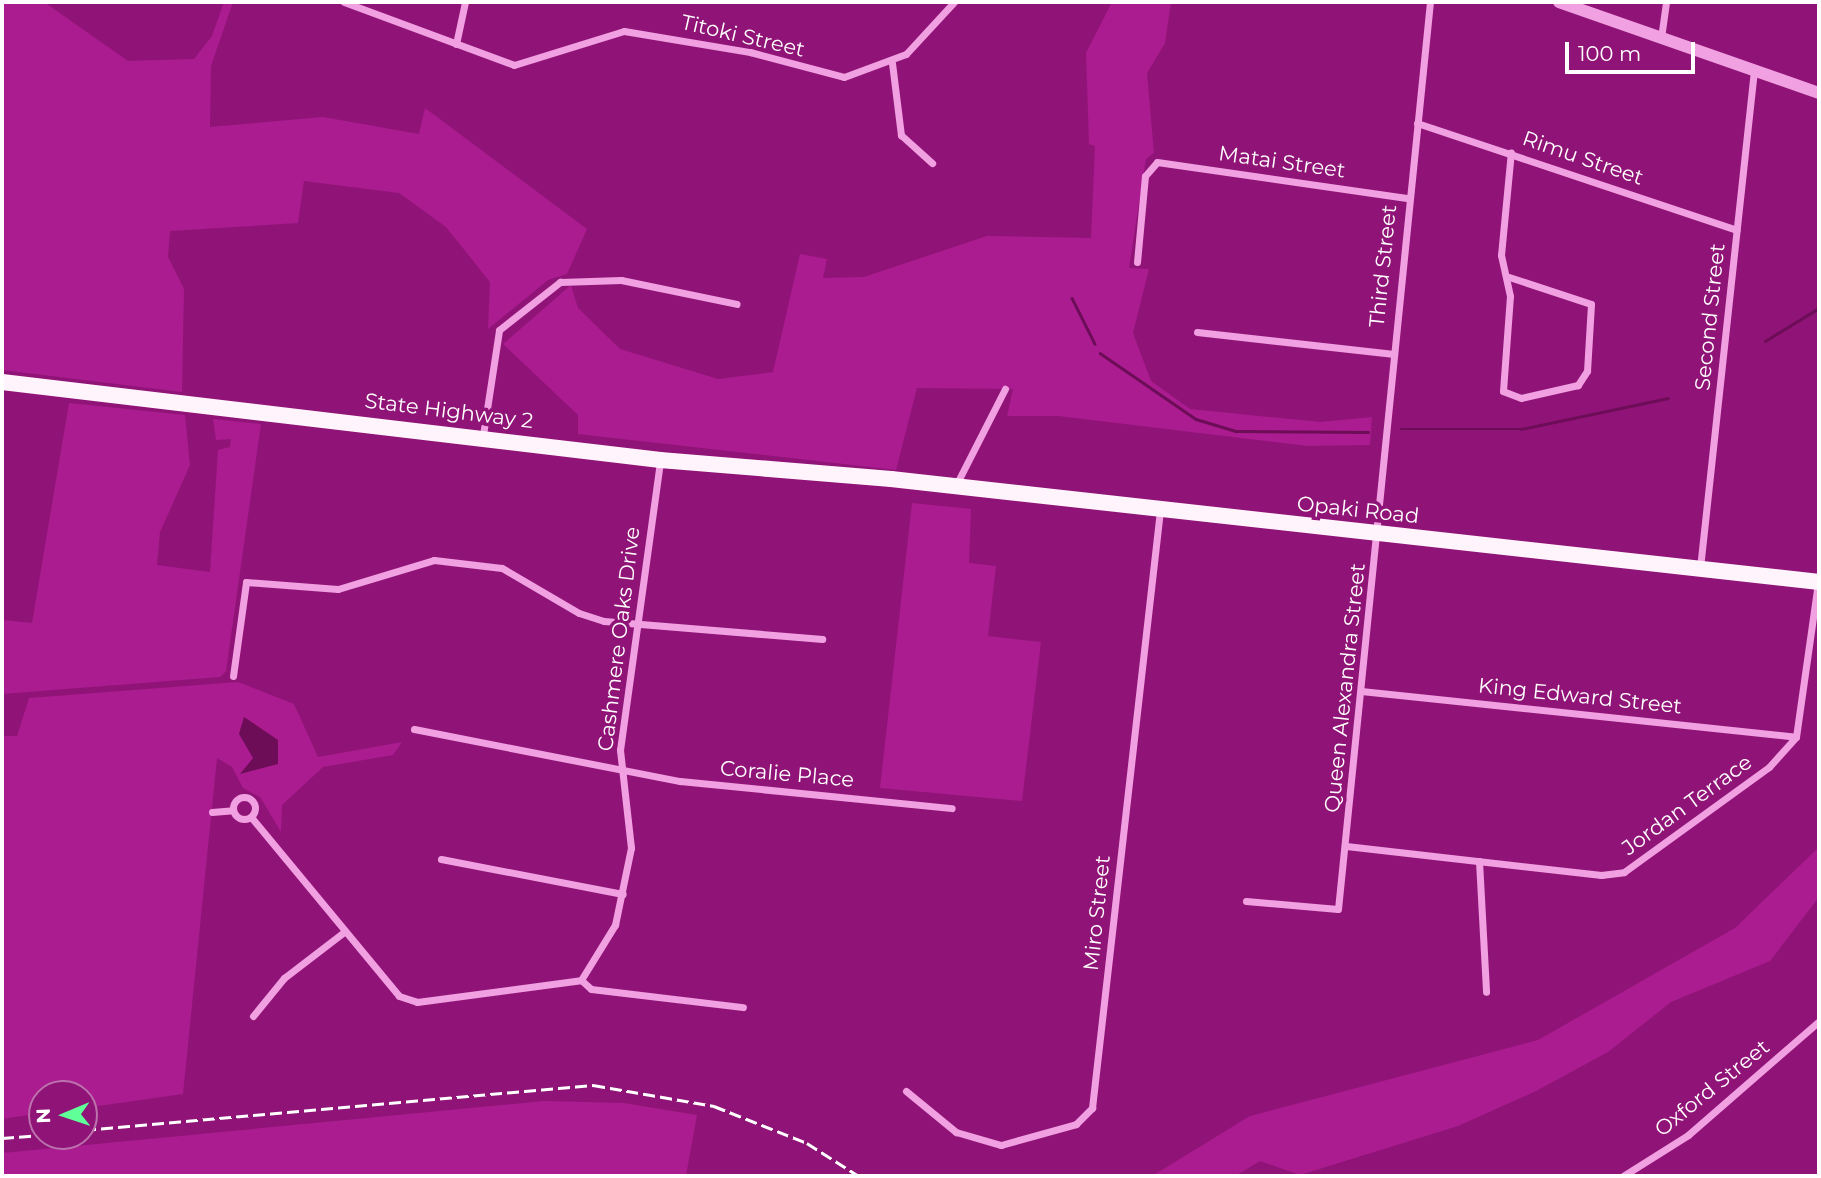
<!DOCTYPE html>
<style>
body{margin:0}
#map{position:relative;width:1821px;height:1178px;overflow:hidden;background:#901477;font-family:Montserrat,sans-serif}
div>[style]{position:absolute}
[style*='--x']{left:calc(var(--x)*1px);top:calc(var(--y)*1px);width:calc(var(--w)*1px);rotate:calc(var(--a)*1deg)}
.green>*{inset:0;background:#aa1c8f}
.water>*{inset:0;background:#6d0d58}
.stream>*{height:2.5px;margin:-1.25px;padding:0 1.25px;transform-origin:1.25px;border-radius:1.25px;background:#6d0d58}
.minor>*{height:7px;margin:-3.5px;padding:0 3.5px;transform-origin:3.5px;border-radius:3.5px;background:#f1a0e2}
.minor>.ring{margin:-3.5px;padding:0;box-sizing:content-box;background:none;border:7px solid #f1a0e2;border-radius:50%}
.tertiary>*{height:12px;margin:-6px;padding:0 6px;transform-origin:6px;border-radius:6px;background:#f1a0e2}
.trunk>*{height:16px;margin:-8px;padding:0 8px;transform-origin:8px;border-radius:8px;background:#fff4fc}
.rail>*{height:2.5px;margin-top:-1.25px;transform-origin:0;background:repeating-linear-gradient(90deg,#fff 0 12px,transparent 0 17px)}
span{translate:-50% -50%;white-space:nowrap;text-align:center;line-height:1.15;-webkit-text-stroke:7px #901477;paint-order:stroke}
.street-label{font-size:21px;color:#fff}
.frame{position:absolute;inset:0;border:4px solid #fff;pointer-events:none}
.north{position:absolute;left:28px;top:1080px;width:70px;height:70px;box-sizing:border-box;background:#901477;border:2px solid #bc72ad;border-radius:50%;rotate:268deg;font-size:19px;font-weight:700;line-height:28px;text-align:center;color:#fff}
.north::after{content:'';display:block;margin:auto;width:24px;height:32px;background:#60ff98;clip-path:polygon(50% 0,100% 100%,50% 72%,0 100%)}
.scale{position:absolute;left:1565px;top:42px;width:130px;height:32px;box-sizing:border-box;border:4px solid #fff;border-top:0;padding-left:9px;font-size:21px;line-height:24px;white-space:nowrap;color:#fff;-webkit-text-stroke:5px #901477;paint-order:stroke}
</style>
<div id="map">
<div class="green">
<i style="clip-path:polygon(2px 2px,44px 2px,128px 61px,194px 59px,212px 36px,224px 2px,233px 2px,211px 66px,210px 127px,323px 117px,419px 134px,425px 108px,587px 229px,567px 274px,548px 280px,488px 329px,490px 282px,446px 227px,399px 193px,304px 181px,298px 223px,170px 231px,168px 257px,184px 289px,182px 392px,2px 370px)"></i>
<i style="clip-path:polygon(1112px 2px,1171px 2px,1165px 43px,1147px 73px,1154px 153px,1146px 159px,1129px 268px,1149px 269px,1133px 333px,1151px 381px,1190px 409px,1321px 422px,1372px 417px,1370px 445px,1308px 446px,1058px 416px,1007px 416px,1013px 389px,917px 388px,896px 470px,578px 434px,578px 415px,503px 344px,571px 285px,578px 308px,620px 349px,718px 379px,773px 372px,800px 254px,827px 259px,823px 278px,864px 277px,987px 236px,1091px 238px,1095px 146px,1089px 144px,1086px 53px)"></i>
<i style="clip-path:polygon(69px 403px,185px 415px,190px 465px,160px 532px,157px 565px,210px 572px,218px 450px,230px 447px,231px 439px,216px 440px,213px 419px,261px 424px,226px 671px,220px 677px,2px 694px,2px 620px,32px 623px)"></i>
<i style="clip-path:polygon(912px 503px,971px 509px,969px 563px,996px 566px,988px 636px,1041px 642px,1022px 801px,880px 788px)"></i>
<i style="clip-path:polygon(238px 682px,294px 704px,318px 757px,402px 742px,393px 755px,323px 767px,282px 805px,281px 832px,260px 797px,243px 788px,232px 767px,217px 758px,183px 1094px,84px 1108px,84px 1094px,42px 1094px,42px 1113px,2px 1119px,2px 736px,17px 736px,29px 698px)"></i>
<i style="clip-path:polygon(1819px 847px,1819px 897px,1770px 961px,1671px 1002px,1608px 1052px,1536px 1091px,1458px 1126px,1300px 1175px,1260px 1161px,1235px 1176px,1152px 1176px,1250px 1116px,1538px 1040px,1735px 928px)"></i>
<i style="clip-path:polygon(544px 1101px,624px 1103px,697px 1115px,686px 1176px,2px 1176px,2px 1153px)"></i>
</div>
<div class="water">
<i style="clip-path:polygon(244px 717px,278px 740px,278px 764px,240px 774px,253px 758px,239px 734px)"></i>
</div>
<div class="stream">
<i style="--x:1072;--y:298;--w:51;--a:63.4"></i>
<i style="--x:1765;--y:341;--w:63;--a:-31.4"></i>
<i style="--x:1100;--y:353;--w:116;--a:34.5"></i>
<i style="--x:1196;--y:419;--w:42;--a:16.7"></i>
<i style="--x:1236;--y:431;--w:132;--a:0.4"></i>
<i style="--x:1401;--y:429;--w:120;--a:0"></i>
<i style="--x:1521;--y:429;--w:150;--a:-11.9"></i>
</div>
<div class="minor">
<i style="--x:344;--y:2;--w:181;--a:20.3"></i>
<i style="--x:514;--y:65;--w:115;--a:-17.2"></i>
<i style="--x:624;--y:31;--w:128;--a:9.5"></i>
<i style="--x:750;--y:52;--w:97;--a:14.9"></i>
<i style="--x:844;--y:77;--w:66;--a:-20.4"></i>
<i style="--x:906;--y:54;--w:71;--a:-47.3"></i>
<i style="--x:1661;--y:38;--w:36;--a:-82"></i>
<i style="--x:456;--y:44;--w:43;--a:-77.9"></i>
<i style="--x:892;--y:63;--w:73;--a:82.9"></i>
<i style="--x:901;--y:135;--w:42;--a:42.1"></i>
<i style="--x:1417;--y:123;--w:337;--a:18.5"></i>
<i style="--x:1137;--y:262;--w:86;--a:-84.7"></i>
<i style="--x:1145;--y:176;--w:18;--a:-49"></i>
<i style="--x:1157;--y:162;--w:254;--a:8.2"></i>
<i style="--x:1509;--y:277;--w:86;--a:18.2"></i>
<i style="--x:1591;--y:304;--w:67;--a:93.4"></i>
<i style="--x:1587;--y:371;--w:17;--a:123"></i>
<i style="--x:1578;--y:385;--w:58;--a:167.2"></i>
<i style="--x:1521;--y:398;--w:19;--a:-159"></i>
<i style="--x:1503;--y:391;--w:95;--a:-85.8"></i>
<i style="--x:1510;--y:296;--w:42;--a:-102.4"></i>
<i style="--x:1501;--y:255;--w:103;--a:-84.5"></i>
<i style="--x:1197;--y:332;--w:196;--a:6.4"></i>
<i style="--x:483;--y:435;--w:106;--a:-81.3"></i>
<i style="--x:499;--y:330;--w:78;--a:-38.2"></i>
<i style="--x:560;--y:282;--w:61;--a:-1.9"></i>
<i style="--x:621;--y:280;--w:118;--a:11.7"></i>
<i style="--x:956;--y:485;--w:108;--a:-63"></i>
<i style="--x:1700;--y:568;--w:501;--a:-83.81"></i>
<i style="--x:233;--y:676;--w:95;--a:-82.1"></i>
<i style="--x:246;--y:582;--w:92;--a:4.4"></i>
<i style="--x:338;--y:589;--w:100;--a:-16.8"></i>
<i style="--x:434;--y:560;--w:68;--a:6.7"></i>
<i style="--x:502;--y:568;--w:89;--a:30.3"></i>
<i style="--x:579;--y:613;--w:26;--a:18"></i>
<i style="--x:604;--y:621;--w:219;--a:4.7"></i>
<i style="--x:1361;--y:691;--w:437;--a:6"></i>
<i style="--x:414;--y:729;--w:271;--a:11.1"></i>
<i style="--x:680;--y:781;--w:273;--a:5.7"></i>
<i class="ring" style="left:233px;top:797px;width:15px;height:15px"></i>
<i style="--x:212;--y:812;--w:21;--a:-5"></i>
<i style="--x:251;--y:817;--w:232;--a:50.4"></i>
<i style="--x:399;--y:996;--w:19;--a:18"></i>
<i style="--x:417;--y:1002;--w:165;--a:-7.6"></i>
<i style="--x:581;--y:980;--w:65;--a:-58.3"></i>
<i style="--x:615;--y:925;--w:79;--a:-78.3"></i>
<i style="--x:631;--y:848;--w:99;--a:-96.4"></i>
<i style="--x:620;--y:750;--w:292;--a:-82.1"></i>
<i style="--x:1346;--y:846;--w:257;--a:6.5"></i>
<i style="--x:1601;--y:875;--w:23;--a:-7"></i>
<i style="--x:1624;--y:872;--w:179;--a:-35.9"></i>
<i style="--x:1769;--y:767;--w:40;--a:-48"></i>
<i style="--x:1796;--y:737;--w:157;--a:-81.9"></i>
<i style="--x:441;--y:859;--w:185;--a:10.9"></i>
<i style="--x:1479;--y:861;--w:131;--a:86.9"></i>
<i style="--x:1246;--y:901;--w:92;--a:5"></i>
<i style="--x:1338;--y:909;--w:912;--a:-84.21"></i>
<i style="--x:581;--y:980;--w:13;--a:42"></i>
<i style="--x:591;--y:989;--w:153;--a:6.8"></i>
<i style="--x:253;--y:1016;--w:49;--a:-50.8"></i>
<i style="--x:284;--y:978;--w:76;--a:-37.5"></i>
<i style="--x:906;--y:1091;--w:65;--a:39.4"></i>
<i style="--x:956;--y:1132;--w:47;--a:16.1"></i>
<i style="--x:1001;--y:1145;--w:78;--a:-15.6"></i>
<i style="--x:1076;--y:1124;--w:23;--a:-45"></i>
<i style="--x:1092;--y:1108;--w:602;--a:-83.51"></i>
<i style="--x:1623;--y:1176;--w:77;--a:-32.2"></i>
<i style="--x:1688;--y:1135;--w:174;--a:-41"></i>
</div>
<div class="tertiary">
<i style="--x:1559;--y:2;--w:275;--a:19.3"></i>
</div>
<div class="trunk">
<i style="--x:2;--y:382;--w:663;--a:6.76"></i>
<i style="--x:660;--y:460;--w:232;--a:4.7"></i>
<i style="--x:891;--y:479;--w:934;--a:6.33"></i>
</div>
<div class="rail">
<i style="--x:84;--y:1130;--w:511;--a:-5.05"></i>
<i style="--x:593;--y:1085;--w:123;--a:9.8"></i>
<i style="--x:714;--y:1106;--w:100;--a:21.7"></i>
<i style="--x:807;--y:1143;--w:62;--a:32.4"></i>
<i style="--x:2;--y:1138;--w:40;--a:-4.3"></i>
</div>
<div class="street-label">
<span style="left:743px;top:36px;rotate:13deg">Titoki Street</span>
<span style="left:1583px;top:158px;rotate:19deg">Rimu Street</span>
<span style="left:1282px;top:162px;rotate:8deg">Matai Street</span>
<span style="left:1383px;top:266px;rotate:-84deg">Third Street</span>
<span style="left:1710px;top:317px;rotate:-84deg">Second Street</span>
<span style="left:449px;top:411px;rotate:7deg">State Highway 2</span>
<span style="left:1358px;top:510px;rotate:6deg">Opaki Road</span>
<span style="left:619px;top:639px;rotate:-83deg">Cashmere Oaks Drive</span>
<span style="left:1345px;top:688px;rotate:-84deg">Queen Alexandra Street</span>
<span style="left:1580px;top:696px;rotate:6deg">King Edward Street</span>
<span style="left:787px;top:774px;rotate:5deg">Coralie Place</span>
<span style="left:1687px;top:805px;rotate:-36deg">Jordan Terrace</span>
<span style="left:1097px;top:913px;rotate:-84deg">Miro Street</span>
<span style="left:1712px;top:1088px;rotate:-39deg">Oxford Street</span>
</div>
<div class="frame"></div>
<div class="north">N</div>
<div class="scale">100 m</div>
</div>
